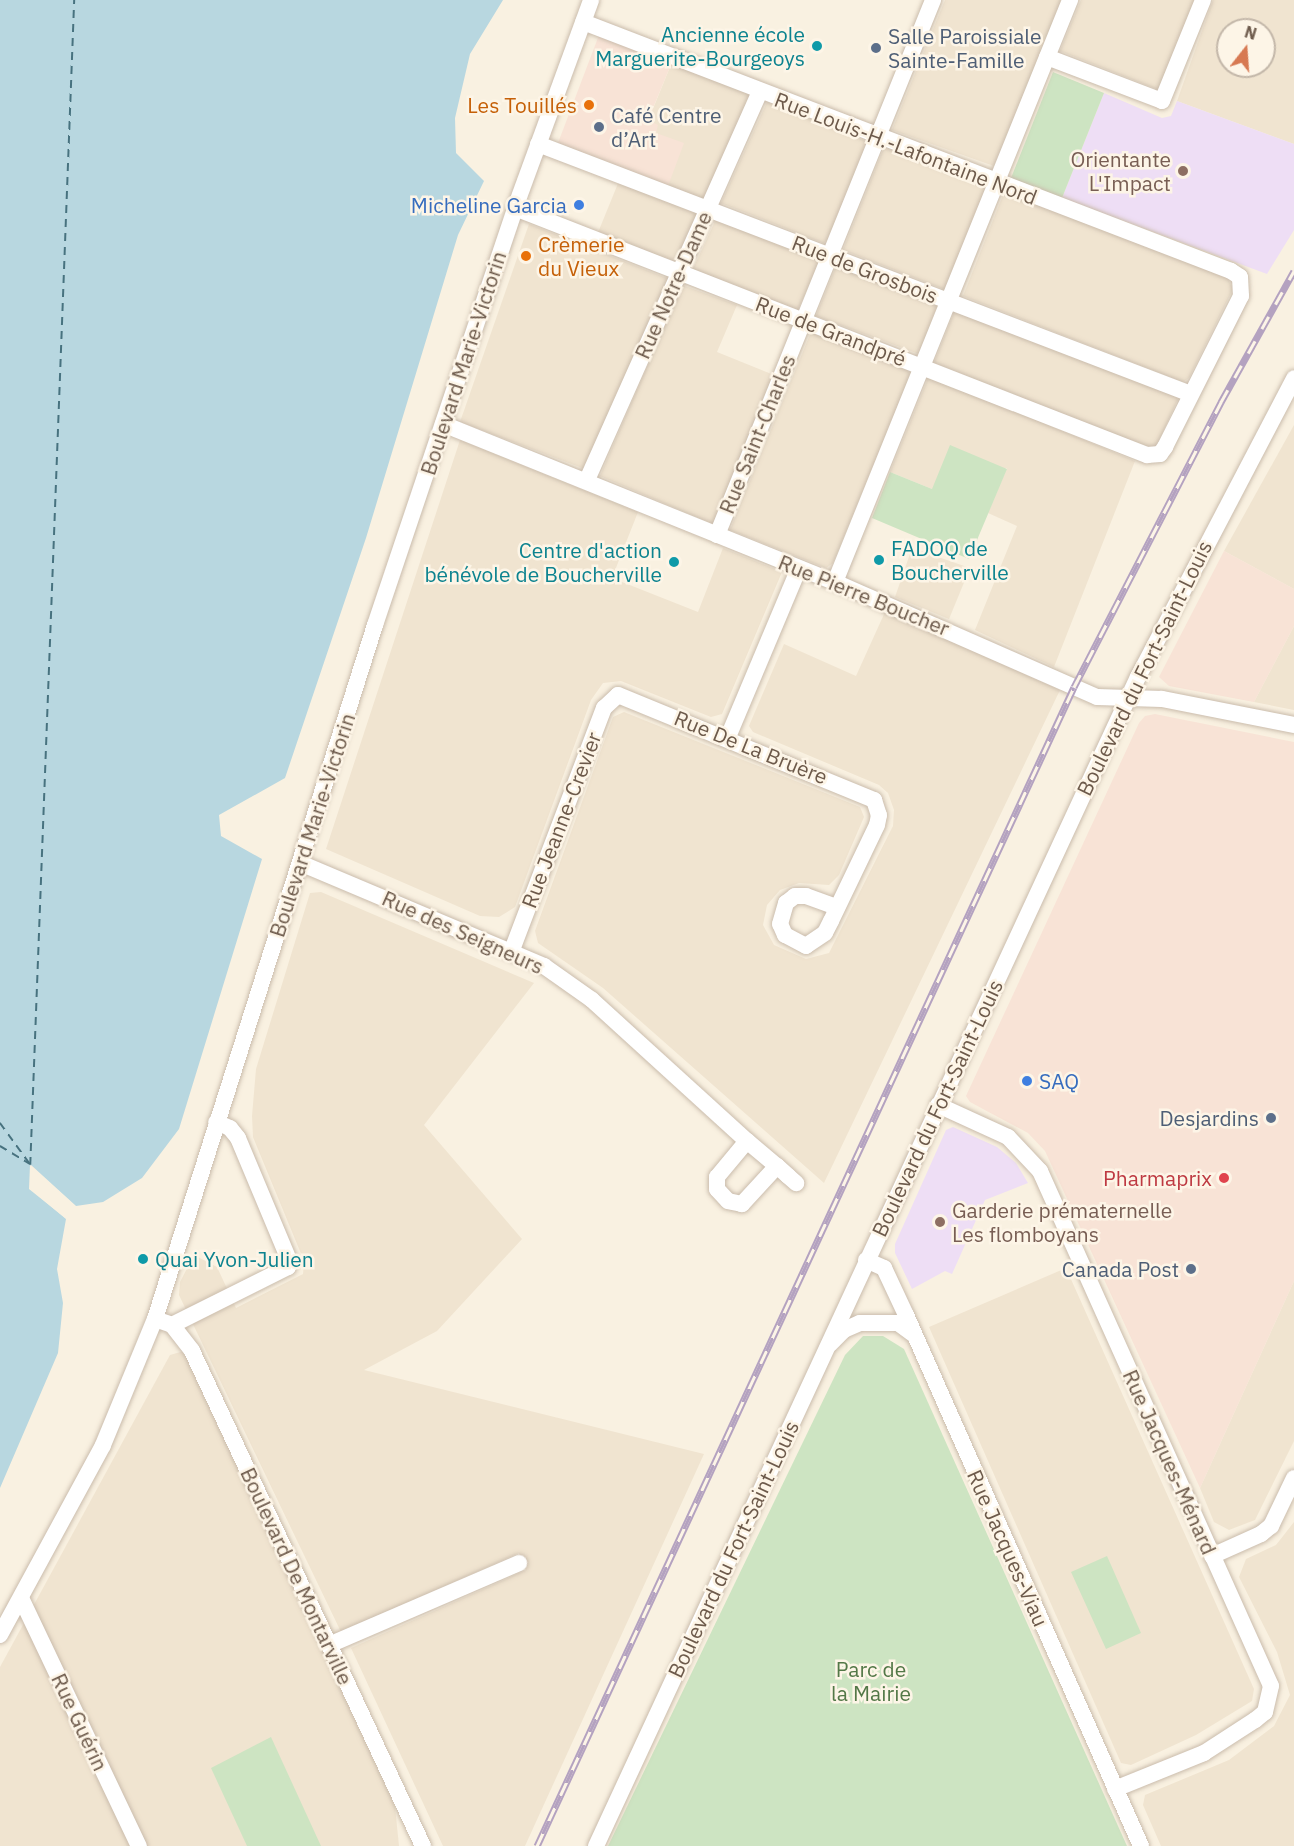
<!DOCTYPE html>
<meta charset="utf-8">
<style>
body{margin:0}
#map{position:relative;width:1294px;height:1846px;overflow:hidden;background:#f9f1e1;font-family:"IBM Plex Sans",sans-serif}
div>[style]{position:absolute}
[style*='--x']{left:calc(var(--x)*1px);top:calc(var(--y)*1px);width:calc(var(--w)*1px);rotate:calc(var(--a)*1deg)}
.residential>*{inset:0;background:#f0e4d0}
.commercial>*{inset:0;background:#f8e3d6}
.education>*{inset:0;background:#eedef5}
.green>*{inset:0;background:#cde4c2}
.water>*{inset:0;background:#b8d7e0}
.pier>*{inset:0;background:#f9f1e1}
.ferry>*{height:1.5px;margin-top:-0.75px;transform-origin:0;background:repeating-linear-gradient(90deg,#47727f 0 8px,transparent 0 14px)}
.roads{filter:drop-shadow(0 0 2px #cabcac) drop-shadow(0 0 2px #cabcac)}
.minor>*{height:16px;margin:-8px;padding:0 8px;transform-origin:8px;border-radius:8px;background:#fff}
.rail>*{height:7px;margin-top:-3.5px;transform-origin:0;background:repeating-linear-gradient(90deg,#fdf5e7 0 14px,#b4a2c0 0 28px);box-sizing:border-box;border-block:2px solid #b4a2c0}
.dots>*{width:16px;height:16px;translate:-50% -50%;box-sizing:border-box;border:3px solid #fdf5e7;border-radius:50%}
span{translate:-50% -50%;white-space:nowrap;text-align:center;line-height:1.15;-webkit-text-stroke:5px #fdf5e7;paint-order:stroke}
.culture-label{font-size:21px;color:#0d838f}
.right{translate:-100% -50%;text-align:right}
.left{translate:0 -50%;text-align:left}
.service-label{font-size:21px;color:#4e5e75}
.food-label{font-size:21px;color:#c56008}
.street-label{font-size:21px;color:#6d5a4b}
.education-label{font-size:21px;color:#785e54}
.shop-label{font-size:21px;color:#366cbe}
.health-label{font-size:21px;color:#be3a42}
.park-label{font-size:21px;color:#537847}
.north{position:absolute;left:1216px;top:18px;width:60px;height:60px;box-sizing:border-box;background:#fdf5e7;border:2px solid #c3b7a9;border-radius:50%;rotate:17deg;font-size:16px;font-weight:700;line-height:24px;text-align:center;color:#6d5a4b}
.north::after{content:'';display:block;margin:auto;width:21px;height:27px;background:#d77952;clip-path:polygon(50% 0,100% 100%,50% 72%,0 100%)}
</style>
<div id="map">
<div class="residential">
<i style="clip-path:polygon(945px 0,1062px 0,994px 166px,892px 130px)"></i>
<i style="clip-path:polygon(1081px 0,1196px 0,1159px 90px,1060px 51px)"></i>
<i style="clip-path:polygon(evenodd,1213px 0,1294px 0,1294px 144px,1177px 101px,1213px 0,1228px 30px,1264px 30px,1264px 66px,1228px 66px,1228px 30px)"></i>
<i style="clip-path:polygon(672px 62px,749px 93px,751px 99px,706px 200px,668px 186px,656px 132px,648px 121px)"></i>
<i style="clip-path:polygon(768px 100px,868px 142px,829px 239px,823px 243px,721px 203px)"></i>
<i style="clip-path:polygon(885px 145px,989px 186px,946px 290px,843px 250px)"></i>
<i style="clip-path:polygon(619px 181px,700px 212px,677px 262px,597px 235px)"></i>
<i style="clip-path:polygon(1005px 190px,1227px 277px,1233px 289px,1189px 378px,1183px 382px,963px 296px)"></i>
<i style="clip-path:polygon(716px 219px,820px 260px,798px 310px,692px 271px)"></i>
<i style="clip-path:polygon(529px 224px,669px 279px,585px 469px,460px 422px)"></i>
<i style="clip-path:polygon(837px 264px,938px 304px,919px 354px,816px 316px)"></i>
<i style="clip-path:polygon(682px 285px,737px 305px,717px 352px,774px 375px,713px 524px,600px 476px)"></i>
<i style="clip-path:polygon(956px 307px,1174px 393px,1178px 399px,1156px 447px,1149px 448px,934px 363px)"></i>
<i style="clip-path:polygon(811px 332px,907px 368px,910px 376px,833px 563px,826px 568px,730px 530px)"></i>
<i style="clip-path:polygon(929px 376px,1135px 461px,1054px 667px,975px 630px,1017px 526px,988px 513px,1007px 468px,932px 489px,890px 472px)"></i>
<i style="clip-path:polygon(1294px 425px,1294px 589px,1224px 551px)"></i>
<i style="clip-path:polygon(460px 440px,638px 512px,612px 578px,698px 612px,723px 548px,782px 572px,722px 714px,711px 717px,621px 681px,603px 683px,591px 700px,515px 907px,499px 917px,480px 916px,326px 849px)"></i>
<i style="clip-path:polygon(912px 548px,970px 568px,949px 619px,895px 597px)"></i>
<i style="clip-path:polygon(885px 612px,1060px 690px,824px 1183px,603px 988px,538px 943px,535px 931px,613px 717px,624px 712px,860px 807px,864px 817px,839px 875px,829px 885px,799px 883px,780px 890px,767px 905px,763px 925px,774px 945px,806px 959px,829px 953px,893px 826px,894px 810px,888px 793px,879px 785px,753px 732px,749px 726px,784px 644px,856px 676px)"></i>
<i style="clip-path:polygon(1294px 626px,1294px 710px,1254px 702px)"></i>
<i style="clip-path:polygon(321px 892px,534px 983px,424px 1125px,522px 1239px,437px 1331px,364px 1370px,704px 1454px,525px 1846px,443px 1846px,351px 1648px,526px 1570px,519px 1553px,341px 1632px,179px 1295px,180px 1282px,194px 1255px,217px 1267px,236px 1308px,303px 1274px,304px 1261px,253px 1137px,252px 1116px,256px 1069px,310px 893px)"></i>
<i style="clip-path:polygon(1066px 1268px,1254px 1689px,1252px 1701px,1196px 1735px,1131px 1765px,1121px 1763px,929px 1327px)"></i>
<i style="clip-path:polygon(1294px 1281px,1294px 1441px,1255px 1520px,1229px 1530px,1214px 1522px,1200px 1488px)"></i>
<i style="clip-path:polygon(184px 1351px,394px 1797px,399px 1846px,0 1846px,0 1667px,170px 1355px)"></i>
<i style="clip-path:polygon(1294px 1522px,1294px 1846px,1161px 1846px,1143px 1805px,1145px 1795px,1229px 1760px,1274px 1726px,1290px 1695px,1277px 1652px,1239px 1577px,1246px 1559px,1276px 1545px)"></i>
</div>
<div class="commercial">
<i style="clip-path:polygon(599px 35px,672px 62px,648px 120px,658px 125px,656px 133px,684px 143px,668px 186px,558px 143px)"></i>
<i style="clip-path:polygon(1224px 551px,1294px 589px,1294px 626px,1254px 702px,1169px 686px,1159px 677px)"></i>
<i style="clip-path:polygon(1155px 714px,1294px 742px,1294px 1281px,1200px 1488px,1045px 1151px,1028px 1133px,970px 1102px,966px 1096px,1139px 723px,1145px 716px)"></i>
</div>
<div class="education">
<i style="clip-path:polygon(1104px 93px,1162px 118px,1171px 116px,1177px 101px,1294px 144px,1294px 230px,1267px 274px,1062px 198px)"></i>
<i style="clip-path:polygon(953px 1127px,997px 1147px,1016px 1163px,1028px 1183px,985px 1200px,952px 1274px,945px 1271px,912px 1289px,895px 1253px,895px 1244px,946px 1130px)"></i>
</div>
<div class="green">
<i style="clip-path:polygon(1053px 72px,1104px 93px,1062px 198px,1011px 178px)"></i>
<i style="clip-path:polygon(950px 445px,1007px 469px,969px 559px,872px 518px,890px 472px,932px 489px)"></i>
<i style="clip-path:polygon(863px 1336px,883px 1336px,904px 1349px,1127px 1846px,608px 1846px,845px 1355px)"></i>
<i style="clip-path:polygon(1107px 1556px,1141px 1633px,1106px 1649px,1071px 1572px)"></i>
<i style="clip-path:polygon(271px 1737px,321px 1846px,247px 1846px,211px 1768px)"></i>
</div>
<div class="water">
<i style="clip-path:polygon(0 0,503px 0,470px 54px,455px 118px,456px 153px,484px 181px,458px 235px,366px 538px,285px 778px,219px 815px,221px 836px,262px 859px,179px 1129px,142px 1178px,103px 1202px,76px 1206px,31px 1165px,30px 1189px,66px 1219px,57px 1269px,63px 1303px,58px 1353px,0 1488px)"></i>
</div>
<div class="pier">
<i style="clip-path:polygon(30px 1165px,79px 1209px,33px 1171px,33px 1187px,69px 1221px,29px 1189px)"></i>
</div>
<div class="ferry">
<i style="--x:0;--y:1123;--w:51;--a:53.8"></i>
<i style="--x:0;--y:1146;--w:35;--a:31"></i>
<i style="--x:30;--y:1165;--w:1166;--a:-87.84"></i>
</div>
<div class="roads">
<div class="minor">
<i style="--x:1047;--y:57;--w:123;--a:20.9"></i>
<i style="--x:1162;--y:101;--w:109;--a:-67.9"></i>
<i style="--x:538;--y:144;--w:699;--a:20.95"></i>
<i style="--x:515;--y:208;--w:679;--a:21.35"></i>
<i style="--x:1147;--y:455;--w:13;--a:-4"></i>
<i style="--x:1160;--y:454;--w:9;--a:-54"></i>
<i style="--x:1165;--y:447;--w:169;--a:-63.3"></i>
<i style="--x:1241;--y:296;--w:19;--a:-93"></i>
<i style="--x:1240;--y:277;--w:11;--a:-146"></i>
<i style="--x:1231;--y:271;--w:694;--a:-158.98"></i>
<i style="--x:443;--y:424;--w:423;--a:22"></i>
<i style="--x:835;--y:582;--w:286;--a:23.7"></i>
<i style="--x:1097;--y:697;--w:65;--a:1.8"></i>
<i style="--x:1162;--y:699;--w:135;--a:11.1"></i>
<i style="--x:587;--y:480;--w:426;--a:-66"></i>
<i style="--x:717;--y:535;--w:577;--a:-68.01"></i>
<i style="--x:835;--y:582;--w:628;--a:-68.01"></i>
<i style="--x:728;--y:737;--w:183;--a:-67.2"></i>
<i style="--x:300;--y:863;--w:265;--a:22.9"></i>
<i style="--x:544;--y:966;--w:59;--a:35.3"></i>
<i style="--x:592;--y:1000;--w:210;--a:42.3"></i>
<i style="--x:512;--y:950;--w:259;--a:-69.2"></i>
<i style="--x:604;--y:708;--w:19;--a:-43"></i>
<i style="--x:618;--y:695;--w:277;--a:22.3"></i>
<i style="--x:874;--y:800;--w:16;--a:72"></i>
<i style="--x:879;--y:815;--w:10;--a:101"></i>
<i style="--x:877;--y:825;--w:106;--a:115.6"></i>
<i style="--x:831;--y:921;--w:13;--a:117"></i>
<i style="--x:825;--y:933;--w:23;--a:146"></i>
<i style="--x:806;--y:946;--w:24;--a:-152"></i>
<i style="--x:785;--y:935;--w:12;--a:-114"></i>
<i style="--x:780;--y:924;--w:22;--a:-74"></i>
<i style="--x:786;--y:903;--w:11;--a:-38"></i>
<i style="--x:795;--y:896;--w:11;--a:0"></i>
<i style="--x:806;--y:896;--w:33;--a:20"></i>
<i style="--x:938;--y:1105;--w:77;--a:24.6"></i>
<i style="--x:1008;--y:1137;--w:47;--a:46.7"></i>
<i style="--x:1040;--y:1171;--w:564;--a:65.84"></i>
<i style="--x:1271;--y:1686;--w:27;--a:103"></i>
<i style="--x:1265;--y:1712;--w:13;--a:141"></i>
<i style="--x:1255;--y:1720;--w:61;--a:147.1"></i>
<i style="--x:1204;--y:1753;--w:96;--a:158"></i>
<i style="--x:777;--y:1166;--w:52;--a:132.6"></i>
<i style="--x:742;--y:1204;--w:14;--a:-168"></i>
<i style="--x:728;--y:1201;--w:16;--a:-133"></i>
<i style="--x:717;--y:1189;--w:12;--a:-90"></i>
<i style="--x:717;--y:1177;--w:47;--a:-50.2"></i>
<i style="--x:747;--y:1141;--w:39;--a:40"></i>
<i style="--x:777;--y:1166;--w:15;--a:42"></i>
<i style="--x:788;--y:1176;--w:11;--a:41"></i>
<i style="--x:866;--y:1260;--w:20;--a:24"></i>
<i style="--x:884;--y:1268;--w:52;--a:64.9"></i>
<i style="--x:906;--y:1315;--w:581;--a:66.13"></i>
<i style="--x:155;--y:1319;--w:18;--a:19"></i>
<i style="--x:172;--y:1325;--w:33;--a:52"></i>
<i style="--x:192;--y:1351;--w:546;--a:64.98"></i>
<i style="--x:172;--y:1325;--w:130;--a:-26.6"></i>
<i style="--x:288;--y:1267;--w:7;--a:-82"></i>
<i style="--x:289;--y:1260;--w:132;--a:-112.7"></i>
<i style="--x:238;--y:1138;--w:13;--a:-129"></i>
<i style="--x:230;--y:1128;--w:15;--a:-157"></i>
<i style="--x:830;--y:1344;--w:20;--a:-45"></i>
<i style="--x:844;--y:1330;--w:17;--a:-24"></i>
<i style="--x:860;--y:1323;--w:38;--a:0"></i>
<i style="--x:898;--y:1323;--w:19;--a:36"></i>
<i style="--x:1212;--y:1556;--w:54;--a:-24.2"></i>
<i style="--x:1261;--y:1534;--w:13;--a:-39"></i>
<i style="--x:1271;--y:1526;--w:53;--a:-64.4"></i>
<i style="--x:21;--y:1598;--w:275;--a:64.6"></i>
<i style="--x:0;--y:1635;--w:216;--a:-61.5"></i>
<i style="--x:103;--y:1445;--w:136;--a:-67.6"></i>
<i style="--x:155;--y:1319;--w:728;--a:-72.41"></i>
<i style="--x:375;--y:625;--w:440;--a:-71.4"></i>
<i style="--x:515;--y:208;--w:221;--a:-69.9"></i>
<i style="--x:329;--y:1645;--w:207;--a:-23.3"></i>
<i style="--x:596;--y:1846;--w:1289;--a:-65.13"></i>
<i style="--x:1138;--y:677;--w:337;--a:-62.4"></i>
</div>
</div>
<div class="rail">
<i style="--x:537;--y:1846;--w:1277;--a:-65.14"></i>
<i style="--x:1074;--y:687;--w:321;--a:-62.7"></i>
<i style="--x:1221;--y:402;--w:150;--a:-60.9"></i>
</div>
<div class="dots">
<i style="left:817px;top:46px;background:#0f9aa8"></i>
<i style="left:876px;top:48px;background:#5c6f8a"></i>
<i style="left:589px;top:105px;background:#e8710a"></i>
<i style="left:599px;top:127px;background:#5c6f8a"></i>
<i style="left:1183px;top:171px;background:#8d6e63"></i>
<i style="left:579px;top:205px;background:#3f7fe0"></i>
<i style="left:526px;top:256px;background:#e8710a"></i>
<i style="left:879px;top:560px;background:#0f9aa8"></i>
<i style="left:674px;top:562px;background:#0f9aa8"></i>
<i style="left:1027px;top:1081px;background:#3f7fe0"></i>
<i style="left:1271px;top:1118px;background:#5c6f8a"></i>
<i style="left:1224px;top:1178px;background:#e0444e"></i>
<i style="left:940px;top:1222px;background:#8d6e63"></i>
<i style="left:143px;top:1259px;background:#0f9aa8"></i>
<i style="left:1191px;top:1269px;background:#5c6f8a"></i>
</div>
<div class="culture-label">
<span class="right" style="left:805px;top:46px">Ancienne école<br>Marguerite-Bourgeoys</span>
<span class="left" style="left:891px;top:560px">FADOQ de<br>Boucherville</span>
<span class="right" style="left:662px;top:562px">Centre d'action<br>bénévole de Boucherville</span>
<span class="left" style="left:155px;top:1259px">Quai Yvon-Julien</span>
</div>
<div class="service-label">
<span class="left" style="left:888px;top:48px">Salle Paroissiale<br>Sainte-Famille</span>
<span class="left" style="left:611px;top:127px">Café Centre<br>d’Art</span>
<span class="right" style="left:1259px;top:1118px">Desjardins</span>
<span class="right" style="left:1179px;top:1269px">Canada Post</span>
</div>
<div class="food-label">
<span class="right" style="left:577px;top:105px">Les Touillés</span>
<span class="left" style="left:538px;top:256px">Crèmerie<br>du Vieux</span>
</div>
<div class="street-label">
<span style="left:906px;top:148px;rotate:21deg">Rue Louis-H.-Lafontaine Nord</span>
<span style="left:865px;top:269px;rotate:21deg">Rue de Grosbois</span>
<span style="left:673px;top:285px;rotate:-66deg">Rue Notre-Dame</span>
<span style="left:831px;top:331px;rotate:21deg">Rue de Grandpré</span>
<span style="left:463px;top:363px;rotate:-72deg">Boulevard Marie-Victorin</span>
<span style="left:757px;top:434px;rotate:-68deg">Rue Saint-Charles</span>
<span style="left:864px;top:595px;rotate:22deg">Rue Pierre Boucher</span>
<span style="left:1144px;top:668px;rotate:-64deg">Boulevard du Fort-Saint-Louis</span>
<span style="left:751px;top:747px;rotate:22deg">Rue De La Bruère</span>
<span style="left:561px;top:820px;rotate:-69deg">Rue Jeanne-Crevier</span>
<span style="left:312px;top:825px;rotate:-72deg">Boulevard Marie-Victorin</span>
<span style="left:463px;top:932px;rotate:24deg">Rue des Seigneurs</span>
<span style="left:937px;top:1108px;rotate:-65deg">Boulevard du Fort-Saint-Louis</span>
<span style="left:1170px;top:1462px;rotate:66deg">Rue Jacques-Ménard</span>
<span style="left:1008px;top:1548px;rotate:66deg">Rue Jacques-Viau</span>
<span style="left:733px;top:1549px;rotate:-65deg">Boulevard du Fort-Saint-Louis</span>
<span style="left:297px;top:1576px;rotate:65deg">Boulevard De Montarville</span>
<span style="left:80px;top:1722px;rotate:65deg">Rue Guérin</span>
</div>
<div class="education-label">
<span class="right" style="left:1171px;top:171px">Orientante<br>L'Impact</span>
<span class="left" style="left:952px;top:1222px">Garderie prématernelle<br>Les flomboyans</span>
</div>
<div class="shop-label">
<span class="right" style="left:567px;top:205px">Micheline Garcia</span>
<span class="left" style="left:1039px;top:1081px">SAQ</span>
</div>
<div class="health-label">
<span class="right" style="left:1212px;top:1178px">Pharmaprix</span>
</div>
<div class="park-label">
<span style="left:871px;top:1681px">Parc de<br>la Mairie</span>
</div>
<div class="north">N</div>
</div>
